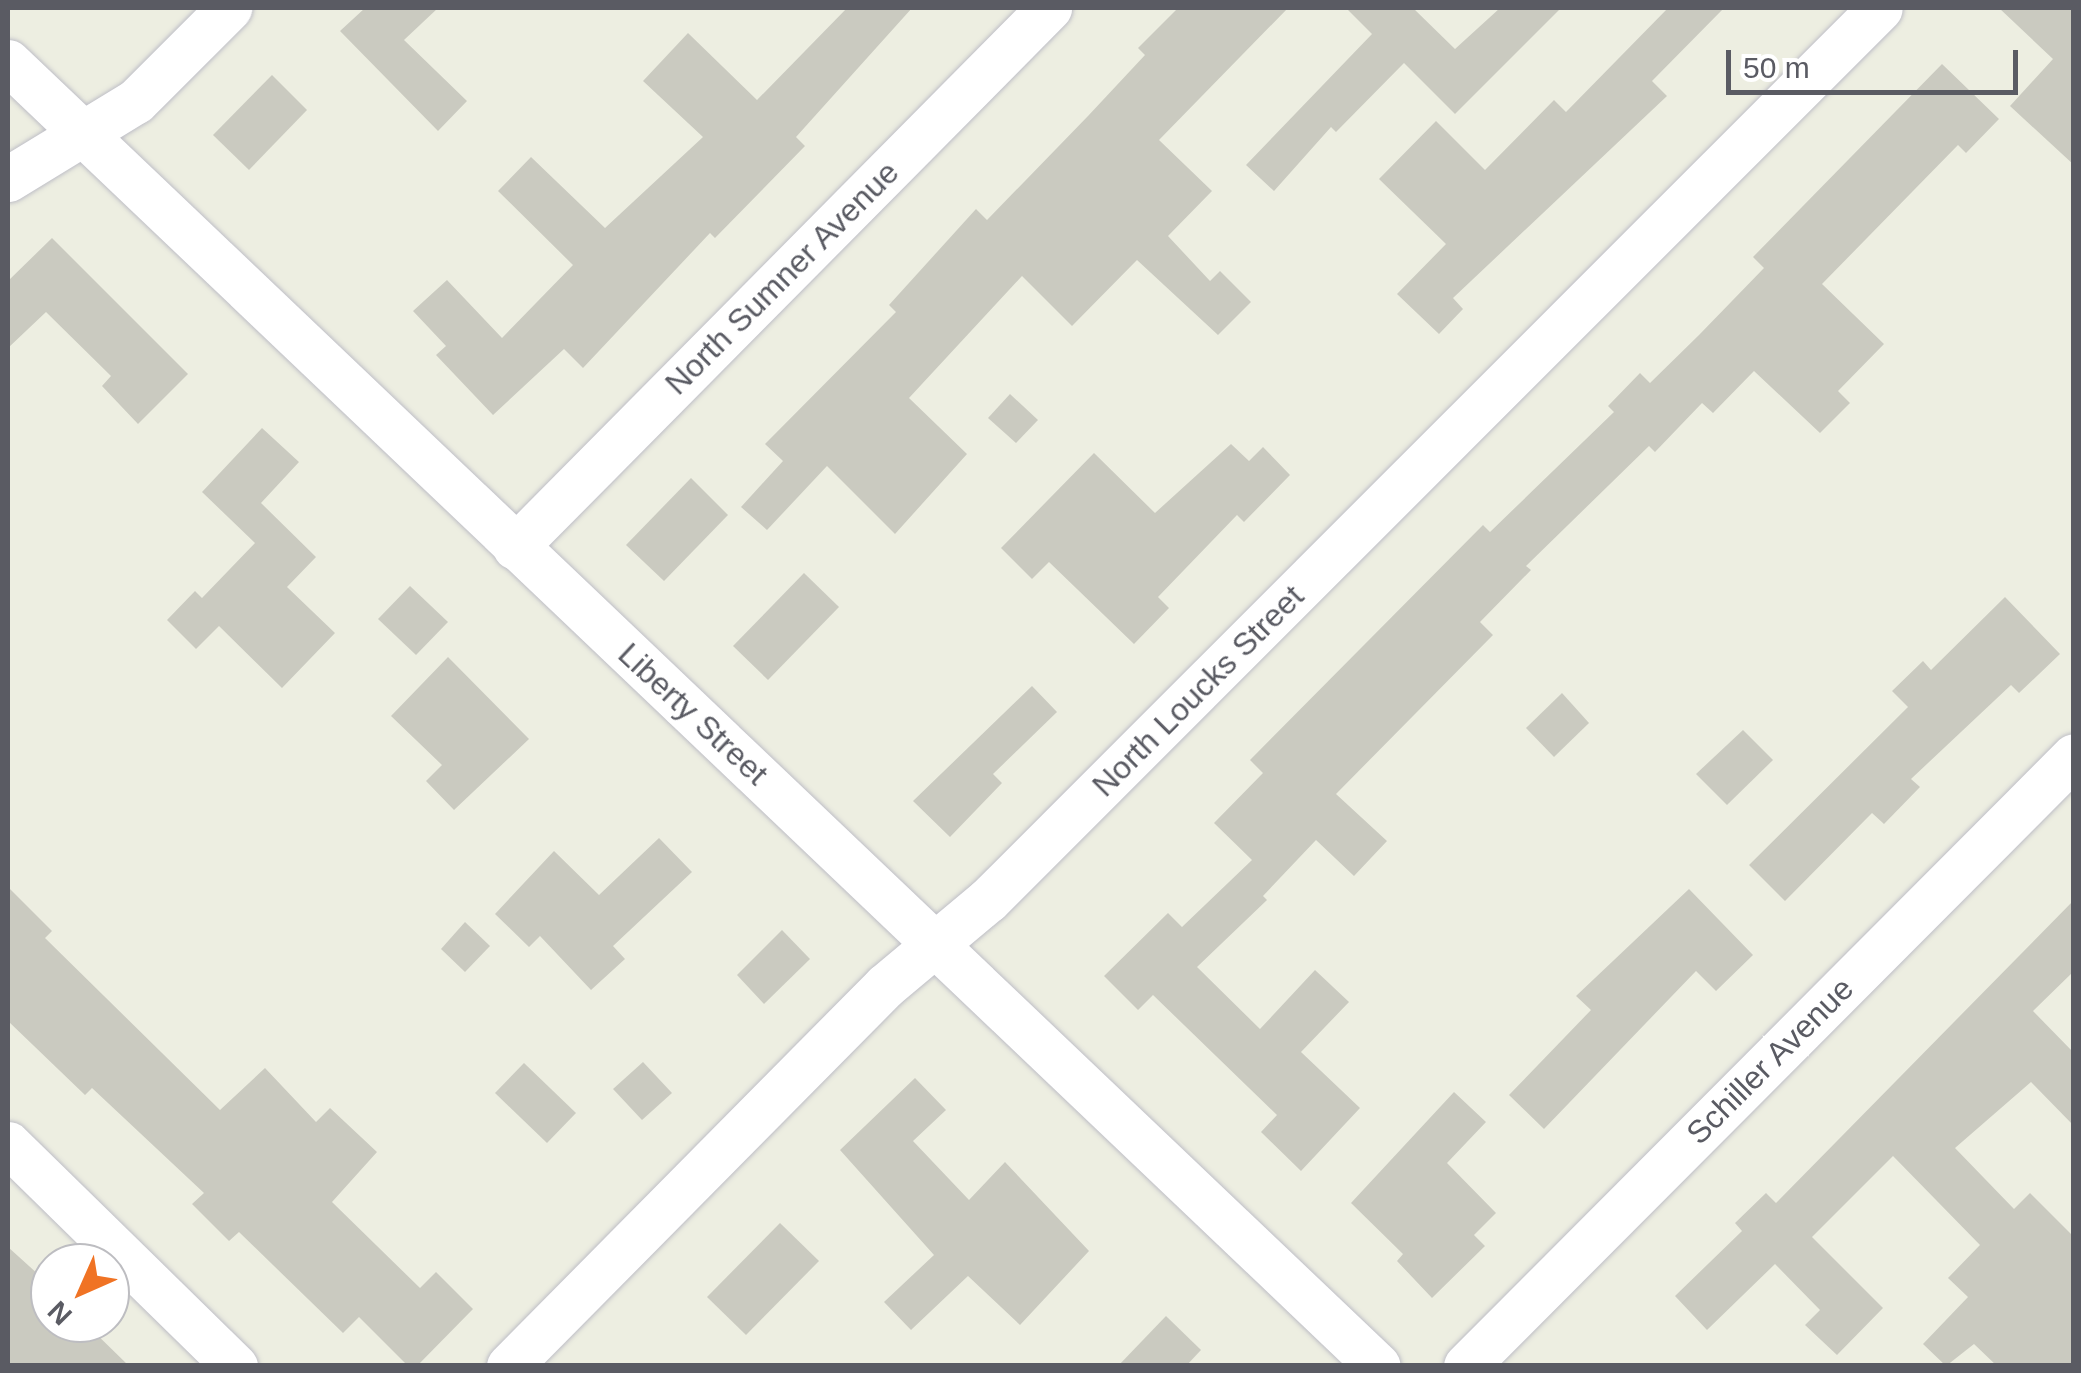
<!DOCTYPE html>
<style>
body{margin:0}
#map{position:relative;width:2081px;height:1373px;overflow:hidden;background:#edeee1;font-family:Helvetica,sans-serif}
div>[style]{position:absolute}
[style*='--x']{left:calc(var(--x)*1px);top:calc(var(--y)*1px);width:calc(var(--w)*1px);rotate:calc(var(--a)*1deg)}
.building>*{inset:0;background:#cacac0}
.roads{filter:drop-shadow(0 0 2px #bebec6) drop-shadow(0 0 2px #bebec6)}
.street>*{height:45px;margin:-22.5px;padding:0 22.5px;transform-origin:22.5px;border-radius:22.5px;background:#fff}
span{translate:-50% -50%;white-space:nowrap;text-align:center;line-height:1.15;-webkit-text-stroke:9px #fff;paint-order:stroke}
.street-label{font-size:32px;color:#5a5b63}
.frame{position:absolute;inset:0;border:10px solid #5a5b63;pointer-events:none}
.north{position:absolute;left:30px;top:1243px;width:100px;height:100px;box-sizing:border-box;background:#fff;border:2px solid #bdbdc1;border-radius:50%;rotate:225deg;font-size:28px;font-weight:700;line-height:40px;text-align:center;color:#5a5b63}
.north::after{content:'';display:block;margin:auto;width:35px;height:45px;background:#f07324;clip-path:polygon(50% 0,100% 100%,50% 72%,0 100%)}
.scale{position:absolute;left:1726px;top:50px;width:292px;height:45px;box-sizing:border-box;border:5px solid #5a5b63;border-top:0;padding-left:12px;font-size:30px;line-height:35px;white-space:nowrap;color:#5a5b63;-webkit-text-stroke:8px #fff;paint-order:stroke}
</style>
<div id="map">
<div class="building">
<i style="clip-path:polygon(365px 8px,438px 8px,404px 40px,467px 101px,438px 131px,340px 31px)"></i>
<i style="clip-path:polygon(847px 8px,912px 8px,796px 137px,805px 146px,715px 238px,710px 233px,583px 368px,564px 349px,493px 415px,436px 355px,446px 346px,413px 311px,447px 280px,502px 338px,573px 265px,498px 191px,531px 157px,605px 228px,703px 137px,643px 81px,688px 33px,757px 100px)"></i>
<i style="clip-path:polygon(1178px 8px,1288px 8px,1159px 140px,1212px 191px,1168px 236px,1210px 281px,1220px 271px,1251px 302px,1218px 335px,1137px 260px,1072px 326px,1022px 276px,909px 398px,967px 454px,895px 534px,827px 466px,767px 530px,741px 507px,783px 461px,765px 444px,896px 312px,889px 305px,976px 209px,987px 220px,1088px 116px,1145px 55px,1138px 48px)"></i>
<i style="clip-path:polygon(1346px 8px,1413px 8px,1455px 49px,1500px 8px,1561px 8px,1455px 114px,1404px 63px,1336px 132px,1331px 127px,1274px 191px,1246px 165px,1372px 34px)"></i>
<i style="clip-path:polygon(1668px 8px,1724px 8px,1652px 81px,1667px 96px,1453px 298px,1463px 309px,1439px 334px,1397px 294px,1446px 244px,1379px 179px,1436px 121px,1485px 170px,1554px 100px,1566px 112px)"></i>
<i style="clip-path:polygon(1999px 8px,2074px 8px,2074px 165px,2010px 106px,2053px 59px)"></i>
<i style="clip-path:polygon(1942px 64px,1999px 119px,1966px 153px,1958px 145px,1822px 284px,1884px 344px,1838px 391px,1850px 403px,1820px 433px,1754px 371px,1713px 413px,1702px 403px,1655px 452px,1649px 446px,1526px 566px,1531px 570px,1480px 622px,1493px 635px,1336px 794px,1387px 841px,1354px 876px,1316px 840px,1263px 896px,1267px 900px,1197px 967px,1260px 1029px,1315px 970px,1349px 1002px,1301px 1052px,1360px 1108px,1301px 1171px,1261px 1132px,1277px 1115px,1153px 995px,1138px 1010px,1104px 976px,1168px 913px,1182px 927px,1252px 860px,1214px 823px,1263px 773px,1250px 760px,1483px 525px,1490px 532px,1614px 412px,1608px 406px,1640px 373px,1650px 383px,1699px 335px,1764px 268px,1753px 257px)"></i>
<i style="clip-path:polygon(272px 75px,307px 110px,249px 170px,213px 135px)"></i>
<i style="clip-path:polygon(52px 238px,188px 374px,138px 424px,102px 386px,111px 376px,46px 312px,8px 348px,8px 281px)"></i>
<i style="clip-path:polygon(1010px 394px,1038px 420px,1016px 443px,988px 418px)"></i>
<i style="clip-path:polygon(262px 428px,299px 462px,261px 503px,316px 557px,287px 587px,335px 633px,282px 688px,219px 626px,196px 649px,167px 620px,195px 591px,202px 598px,255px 543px,202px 492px)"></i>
<i style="clip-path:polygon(1231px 444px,1249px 461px,1263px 447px,1290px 475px,1244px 522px,1237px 515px,1158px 597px,1169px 608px,1134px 644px,1049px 562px,1032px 579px,1001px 548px,1094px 453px,1155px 513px)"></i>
<i style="clip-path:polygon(691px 478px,728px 515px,664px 581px,626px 545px)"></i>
<i style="clip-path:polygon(804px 573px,839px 607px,768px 680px,733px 646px)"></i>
<i style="clip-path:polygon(410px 586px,448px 622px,416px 655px,378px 619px)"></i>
<i style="clip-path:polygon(2005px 597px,2060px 654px,2019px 693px,2011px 685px,1911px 779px,1920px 787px,1884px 824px,1872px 813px,1785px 901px,1749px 865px,1908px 707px,1892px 691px,1923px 661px,1931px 670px)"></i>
<i style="clip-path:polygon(448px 657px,529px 739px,454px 810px,426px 781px,442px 765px,391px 716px)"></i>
<i style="clip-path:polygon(1032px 686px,1057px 712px,993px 774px,1002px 783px,950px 837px,913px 801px)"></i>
<i style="clip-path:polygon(1562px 693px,1589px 723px,1554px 757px,1526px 728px)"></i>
<i style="clip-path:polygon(1743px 730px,1773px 760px,1727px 805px,1696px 774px)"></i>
<i style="clip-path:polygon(659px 838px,692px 872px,613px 946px,625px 959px,591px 990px,540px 936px,529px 947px,495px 914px,554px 851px,599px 895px)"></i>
<i style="clip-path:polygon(8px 887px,52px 931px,45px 938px,220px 1110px,265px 1068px,316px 1122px,330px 1108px,377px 1152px,332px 1202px,420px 1288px,436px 1272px,473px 1309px,417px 1366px,408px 1366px,359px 1317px,343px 1333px,239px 1232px,229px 1241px,192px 1204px,204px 1193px,92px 1088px,85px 1095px,8px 1021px)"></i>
<i style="clip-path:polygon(1689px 889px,1753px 955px,1716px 991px,1696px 971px,1544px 1129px,1509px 1095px,1591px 1010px,1576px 996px)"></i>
<i style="clip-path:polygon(2074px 900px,2074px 971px,2033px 1011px,2074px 1053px,2074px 1126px,2031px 1082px,1955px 1148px,2014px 1209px,2030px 1193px,2074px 1237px,2074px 1366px,1997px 1366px,1974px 1344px,1946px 1366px,1923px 1344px,1968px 1297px,1948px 1278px,1980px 1245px,1893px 1156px,1812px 1237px,1883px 1308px,1837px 1355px,1805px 1325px,1820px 1310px,1775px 1264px,1707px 1330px,1675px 1296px,1742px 1231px,1735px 1223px,1766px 1193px,1776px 1203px)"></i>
<i style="clip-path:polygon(465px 922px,490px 946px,465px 972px,441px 949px)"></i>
<i style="clip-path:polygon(782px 930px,810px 959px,764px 1004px,737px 975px)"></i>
<i style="clip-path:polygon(643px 1062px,672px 1093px,642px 1120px,613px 1089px)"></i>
<i style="clip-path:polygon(524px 1063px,576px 1113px,547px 1143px,495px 1093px)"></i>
<i style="clip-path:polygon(915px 1078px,946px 1110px,913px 1141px,969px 1200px,1005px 1162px,1089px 1251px,1020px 1325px,968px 1276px,911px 1330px,884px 1302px,934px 1255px,840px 1150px)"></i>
<i style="clip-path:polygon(1454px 1092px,1486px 1122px,1447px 1163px,1496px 1213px,1474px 1235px,1485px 1246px,1432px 1298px,1397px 1261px,1403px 1254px,1351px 1203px)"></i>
<i style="clip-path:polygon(780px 1223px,819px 1261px,746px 1335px,707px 1297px)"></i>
<i style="clip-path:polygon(8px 1247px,50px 1285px,50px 1323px,85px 1323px,129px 1366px,8px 1366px)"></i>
<i style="clip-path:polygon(1166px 1316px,1201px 1350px,1186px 1366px,1118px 1366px)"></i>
</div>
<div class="roads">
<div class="street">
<i style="--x:8;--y:62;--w:1891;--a:43.59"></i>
<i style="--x:8;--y:179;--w:150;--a:-31.4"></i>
<i style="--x:136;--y:101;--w:132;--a:-45"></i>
<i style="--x:515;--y:547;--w:759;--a:-45.27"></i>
<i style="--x:8;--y:1144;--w:318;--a:44.4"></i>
<i style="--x:509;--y:1366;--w:535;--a:-45.3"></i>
<i style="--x:885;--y:986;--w:134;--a:-39.9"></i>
<i style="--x:988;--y:900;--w:1261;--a:-45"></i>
<i style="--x:1466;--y:1366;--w:861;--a:-45.09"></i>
</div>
</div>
<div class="street-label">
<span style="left:782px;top:278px;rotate:-45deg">North Sumner Avenue</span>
<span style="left:1198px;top:691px;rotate:-45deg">North Loucks Street</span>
<span style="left:693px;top:714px;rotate:43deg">Liberty Street</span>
<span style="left:1770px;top:1061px;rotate:-45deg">Schiller Avenue</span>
</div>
<div class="frame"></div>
<div class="north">N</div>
<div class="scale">50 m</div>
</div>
